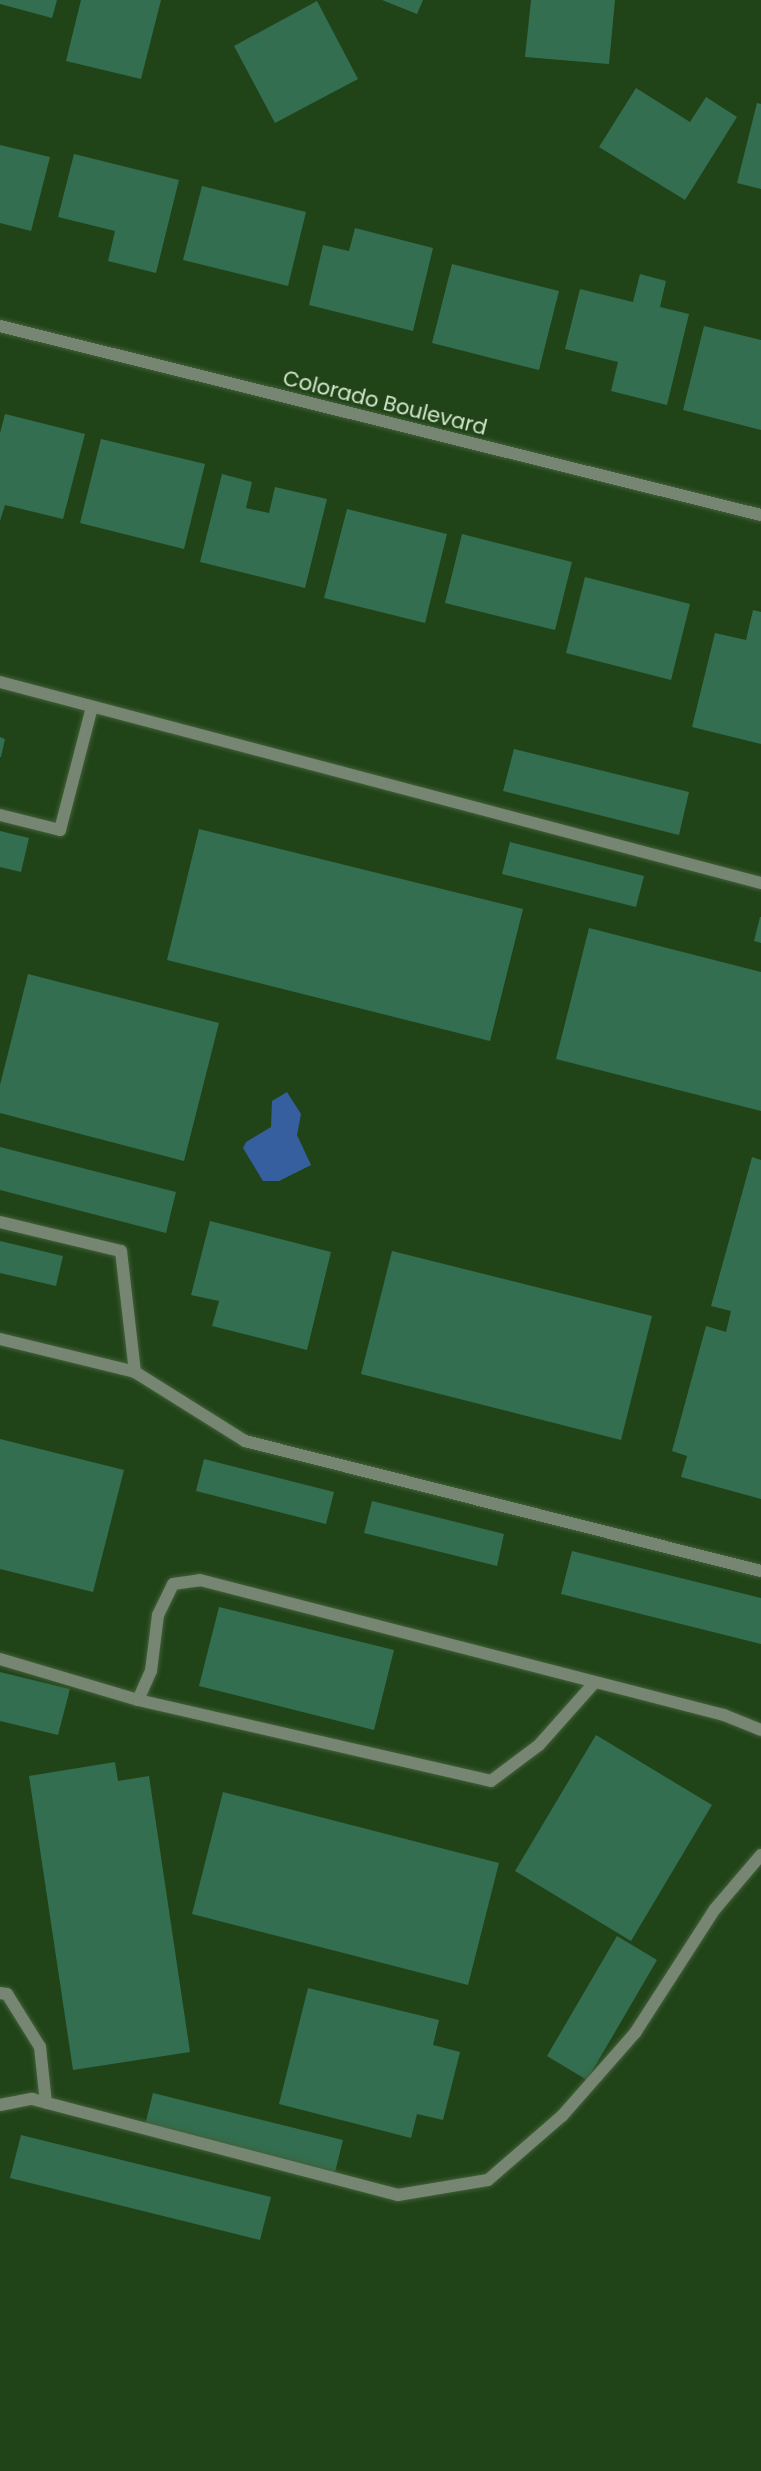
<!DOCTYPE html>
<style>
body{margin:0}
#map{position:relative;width:761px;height:2471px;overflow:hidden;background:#214318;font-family:Poppins,sans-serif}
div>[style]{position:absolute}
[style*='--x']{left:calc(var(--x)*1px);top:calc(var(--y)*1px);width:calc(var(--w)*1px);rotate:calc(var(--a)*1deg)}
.water>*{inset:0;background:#365fa0}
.building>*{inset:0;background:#336e50}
.roads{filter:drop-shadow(0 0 2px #416038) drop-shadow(0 0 2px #416038)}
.lane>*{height:12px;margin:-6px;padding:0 6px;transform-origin:6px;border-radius:6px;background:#768672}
.street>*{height:12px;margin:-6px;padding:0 6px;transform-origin:6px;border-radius:6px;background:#768672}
span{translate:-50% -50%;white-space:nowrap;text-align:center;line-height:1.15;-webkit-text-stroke:5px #214318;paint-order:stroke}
.street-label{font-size:21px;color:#d1e5cc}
</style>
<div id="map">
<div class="water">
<i style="clip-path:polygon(287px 1092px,301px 1114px,297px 1135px,311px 1165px,279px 1181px,263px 1181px,243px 1148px,246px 1142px,271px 1127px,272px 1101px)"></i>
</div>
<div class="building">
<i style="clip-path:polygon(0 0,57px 0,52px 18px,0 4px)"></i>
<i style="clip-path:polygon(81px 0,161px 0,141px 79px,66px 61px)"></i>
<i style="clip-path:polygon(382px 0,423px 0,417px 14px)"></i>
<i style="clip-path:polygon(531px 0,615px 0,609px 64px,525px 57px)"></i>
<i style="clip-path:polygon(317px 1px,358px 79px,275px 123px,234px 46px)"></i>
<i style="clip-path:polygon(636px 88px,690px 122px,706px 97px,737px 117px,685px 200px,599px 147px)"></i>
<i style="clip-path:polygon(757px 103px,761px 104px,761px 189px,737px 183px)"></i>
<i style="clip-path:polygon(0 145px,50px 157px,31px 231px,0 223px)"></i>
<i style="clip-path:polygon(74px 154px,179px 180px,156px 273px,108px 261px,115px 231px,58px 217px)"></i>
<i style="clip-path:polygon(202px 186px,306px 212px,288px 286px,183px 260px)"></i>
<i style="clip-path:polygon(355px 228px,433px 248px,413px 331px,309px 305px,323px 245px,349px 251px)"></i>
<i style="clip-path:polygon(452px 264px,559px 291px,539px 370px,432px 343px)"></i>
<i style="clip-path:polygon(640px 274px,666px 281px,660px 307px,689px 314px,667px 405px,611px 391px,618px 362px,565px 349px,580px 289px,633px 302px)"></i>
<i style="clip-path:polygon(704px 326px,761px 340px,761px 430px,683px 410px)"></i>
<i style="clip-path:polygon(5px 414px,85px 434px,63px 519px,5px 505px,0 521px,0 433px)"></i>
<i style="clip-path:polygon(101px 439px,205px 464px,184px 549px,80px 523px)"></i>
<i style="clip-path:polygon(222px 474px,252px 482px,246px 508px,269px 513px,275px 487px,327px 499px,305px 588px,200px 562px)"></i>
<i style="clip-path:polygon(347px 509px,447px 534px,425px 623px,324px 598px)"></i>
<i style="clip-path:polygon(462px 534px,572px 562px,555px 630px,445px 603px)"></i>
<i style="clip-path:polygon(585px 577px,690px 604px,671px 680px,566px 653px)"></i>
<i style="clip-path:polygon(753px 610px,761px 612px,761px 744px,692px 727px,715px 633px,746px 640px)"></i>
<i style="clip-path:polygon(0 737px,5px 739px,1px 757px,0 757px)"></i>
<i style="clip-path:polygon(514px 749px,689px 792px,679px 835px,503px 791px)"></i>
<i style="clip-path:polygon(199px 829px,523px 909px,490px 1041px,167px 960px)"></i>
<i style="clip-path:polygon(0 831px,29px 838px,21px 872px,0 867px)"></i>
<i style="clip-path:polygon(510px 842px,644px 876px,636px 907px,502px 874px)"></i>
<i style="clip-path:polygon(760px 917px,761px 917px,761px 943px,754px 941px)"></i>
<i style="clip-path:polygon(589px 928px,761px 972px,761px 1111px,556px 1059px)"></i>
<i style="clip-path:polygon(28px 974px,219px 1023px,184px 1161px,0 1113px,0 1085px)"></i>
<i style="clip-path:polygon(0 1147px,176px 1192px,166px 1233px,0 1190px)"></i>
<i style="clip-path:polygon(752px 1157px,761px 1160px,761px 1499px,681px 1477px,687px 1456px,672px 1451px,706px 1326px,726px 1332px,731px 1311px,711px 1306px)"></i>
<i style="clip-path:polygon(210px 1221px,331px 1252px,307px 1350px,212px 1326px,219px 1301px,191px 1295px)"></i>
<i style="clip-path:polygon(0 1241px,63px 1256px,56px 1286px,0 1273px)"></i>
<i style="clip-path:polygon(392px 1251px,652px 1316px,621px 1440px,361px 1374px)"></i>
<i style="clip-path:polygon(0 1439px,124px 1470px,93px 1592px,0 1569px)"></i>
<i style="clip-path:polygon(204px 1459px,334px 1492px,326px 1524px,196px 1491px)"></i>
<i style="clip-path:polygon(372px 1501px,504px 1534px,497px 1566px,364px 1533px)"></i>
<i style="clip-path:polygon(572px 1551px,761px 1598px,761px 1644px,561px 1594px)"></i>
<i style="clip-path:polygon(219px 1607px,394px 1650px,374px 1730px,199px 1686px)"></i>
<i style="clip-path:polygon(0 1672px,70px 1689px,58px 1735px,0 1721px)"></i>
<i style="clip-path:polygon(596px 1735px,712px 1805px,631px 1941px,515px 1871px)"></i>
<i style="clip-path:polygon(115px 1762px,118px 1781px,149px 1776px,190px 2052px,73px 2070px,29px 1776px)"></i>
<i style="clip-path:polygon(223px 1792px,499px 1863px,468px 1985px,192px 1914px)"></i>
<i style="clip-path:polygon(617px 1936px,657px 1960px,587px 2080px,547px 2056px)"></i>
<i style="clip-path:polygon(308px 1988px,439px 2020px,433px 2045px,460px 2052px,443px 2120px,417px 2114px,411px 2138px,279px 2104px)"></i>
<i style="clip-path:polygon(153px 2093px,343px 2140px,335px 2172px,145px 2125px)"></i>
<i style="clip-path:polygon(21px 2135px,271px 2197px,260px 2240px,10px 2178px)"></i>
</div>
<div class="roads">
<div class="lane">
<i style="--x:0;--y:682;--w:787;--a:14.8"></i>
<i style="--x:0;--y:815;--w:62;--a:14"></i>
<i style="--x:60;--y:830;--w:127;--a:-75.4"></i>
<i style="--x:0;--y:1222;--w:124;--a:13.5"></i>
<i style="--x:121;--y:1251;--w:122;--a:83.4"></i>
<i style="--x:0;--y:1339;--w:139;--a:13.7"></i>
<i style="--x:135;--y:1372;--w:130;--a:32.1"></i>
<i style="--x:245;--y:1441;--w:532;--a:14.14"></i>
<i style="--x:0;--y:1659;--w:144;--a:16.5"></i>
<i style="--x:138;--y:1700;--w:32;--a:-66"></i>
<i style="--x:151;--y:1671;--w:56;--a:-82.9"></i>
<i style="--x:158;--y:1615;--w:34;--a:-64"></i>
<i style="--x:173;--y:1584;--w:27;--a:-8"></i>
<i style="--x:200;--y:1580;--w:541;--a:14.45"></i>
<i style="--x:724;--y:1715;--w:40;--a:22"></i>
<i style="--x:138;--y:1700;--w:362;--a:12.9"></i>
<i style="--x:491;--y:1781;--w:60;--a:-36.9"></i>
<i style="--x:539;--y:1745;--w:83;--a:-48.4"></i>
<i style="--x:0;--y:1993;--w:7;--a:8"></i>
<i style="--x:7;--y:1994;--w:62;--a:58.1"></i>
<i style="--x:40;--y:2047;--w:56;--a:83.9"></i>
<i style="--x:0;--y:2105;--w:33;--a:-11"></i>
<i style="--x:32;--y:2099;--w:378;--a:14.7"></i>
<i style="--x:398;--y:2195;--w:91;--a:-9.5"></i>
<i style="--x:488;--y:2180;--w:98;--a:-40.9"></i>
<i style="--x:562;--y:2116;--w:111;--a:-48.7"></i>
<i style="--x:635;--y:2033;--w:148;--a:-57.2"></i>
<i style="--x:715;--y:1909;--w:71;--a:-49.6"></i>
</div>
<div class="street">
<i style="--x:0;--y:326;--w:784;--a:13.95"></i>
</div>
</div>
<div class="street-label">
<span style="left:385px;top:403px;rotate:14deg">Colorado Boulevard</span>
</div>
</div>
